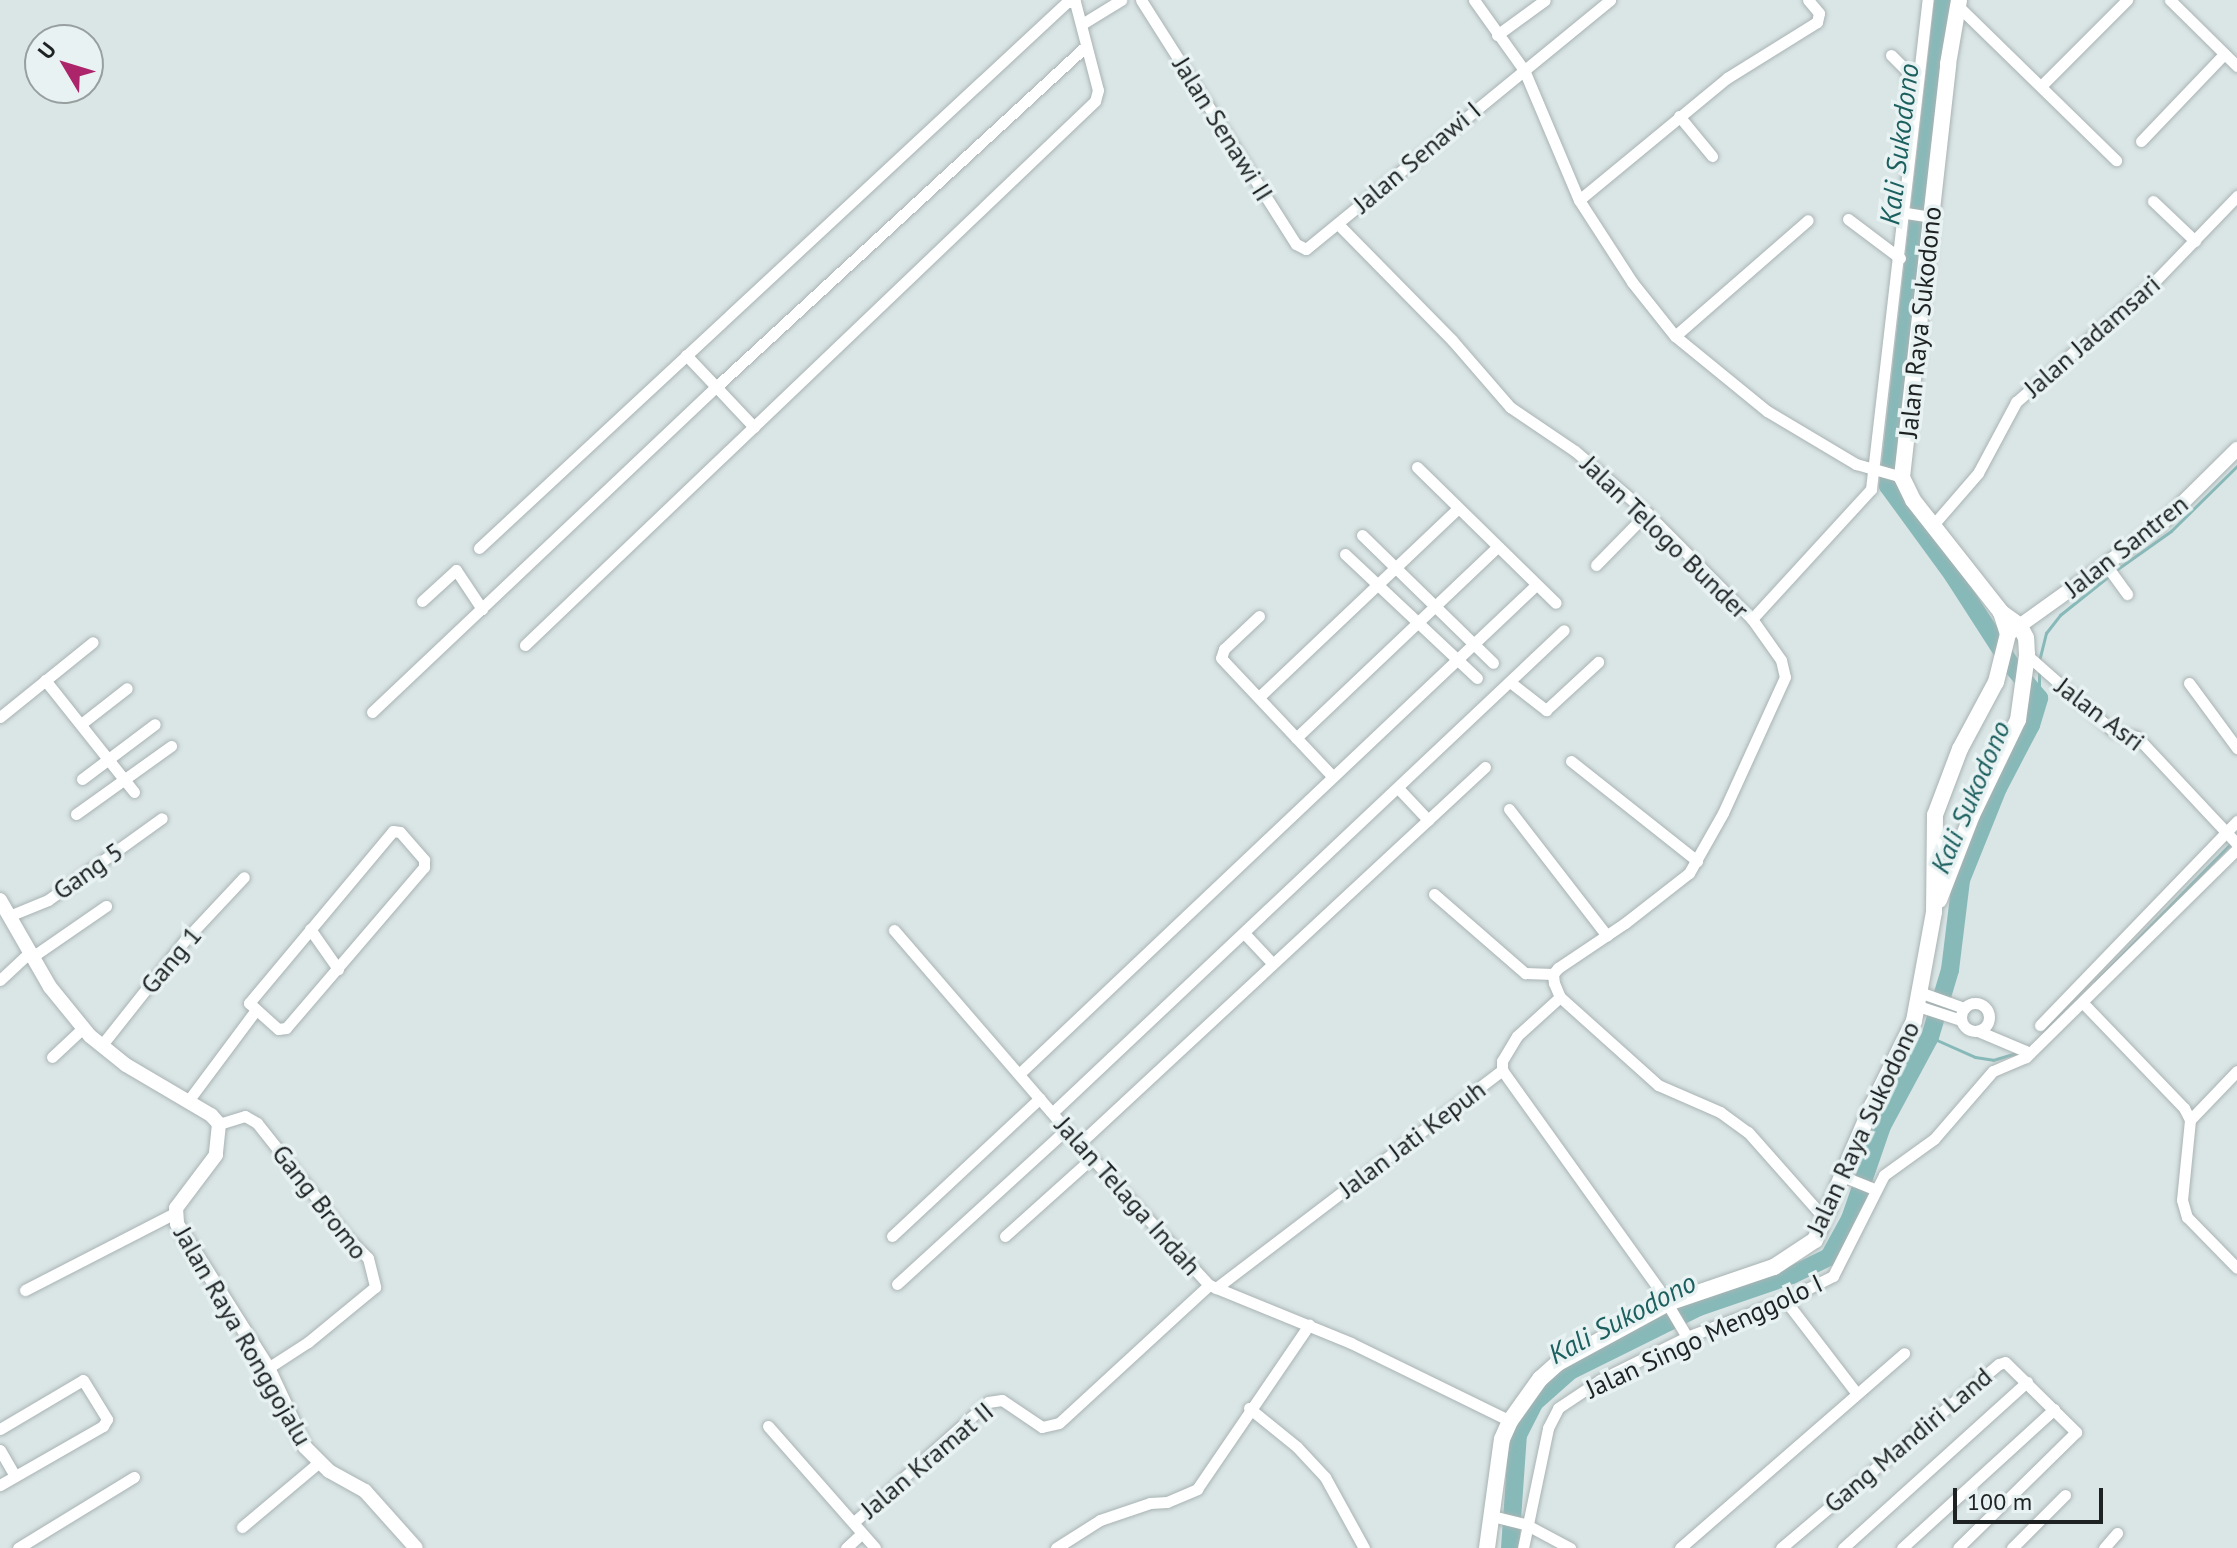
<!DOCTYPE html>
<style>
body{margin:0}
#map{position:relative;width:2237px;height:1548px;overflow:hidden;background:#dae5e5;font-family:"PT Sans",sans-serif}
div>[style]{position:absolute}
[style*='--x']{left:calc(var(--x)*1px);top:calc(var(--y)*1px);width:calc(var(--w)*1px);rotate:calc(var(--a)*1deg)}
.stream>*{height:3px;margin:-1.5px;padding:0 1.5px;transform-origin:1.5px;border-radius:1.5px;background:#88b9b9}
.river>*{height:18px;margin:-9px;padding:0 9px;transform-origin:9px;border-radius:9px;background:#88b9b9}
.roads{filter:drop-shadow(0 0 2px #a9b3b3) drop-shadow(0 0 2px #a9b3b3)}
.minor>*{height:11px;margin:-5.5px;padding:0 5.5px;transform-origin:5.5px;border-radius:5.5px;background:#fff}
.minor>.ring{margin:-5.5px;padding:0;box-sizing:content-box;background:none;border:11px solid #fff;border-radius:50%}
.tertiary>*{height:14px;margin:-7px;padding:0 7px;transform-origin:7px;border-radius:7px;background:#fff}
.secondary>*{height:16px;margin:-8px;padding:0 8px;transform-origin:8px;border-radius:8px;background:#fff}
span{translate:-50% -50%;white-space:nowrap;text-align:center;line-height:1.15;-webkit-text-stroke:7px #e8f2f2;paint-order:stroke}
.street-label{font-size:26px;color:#1e2222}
.water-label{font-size:28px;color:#1c5f5f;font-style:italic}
.north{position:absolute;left:24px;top:24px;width:80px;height:80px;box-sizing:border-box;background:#e8f2f2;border:2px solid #979f9f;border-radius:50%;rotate:308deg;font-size:22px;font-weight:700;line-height:32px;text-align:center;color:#1e2222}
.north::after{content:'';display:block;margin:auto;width:28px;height:36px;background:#ac256a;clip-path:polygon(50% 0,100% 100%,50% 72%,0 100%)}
.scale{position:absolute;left:1953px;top:1488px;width:150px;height:36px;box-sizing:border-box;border:4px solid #1e2222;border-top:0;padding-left:10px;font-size:24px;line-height:28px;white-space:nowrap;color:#1e2222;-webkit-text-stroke:6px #e8f2f2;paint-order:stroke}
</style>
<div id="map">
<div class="stream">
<i style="--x:2116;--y:570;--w:67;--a:-35.3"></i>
<i style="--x:2171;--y:531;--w:93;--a:-44.6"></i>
<i style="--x:2039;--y:661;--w:29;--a:-76"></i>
<i style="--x:2046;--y:633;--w:23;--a:-52"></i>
<i style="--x:2060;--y:615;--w:64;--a:-38.7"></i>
<i style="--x:2039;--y:698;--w:29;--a:-90"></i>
<i style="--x:2095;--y:982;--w:196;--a:-45.6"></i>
<i style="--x:1930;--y:1037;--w:49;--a:24"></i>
<i style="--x:1975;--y:1057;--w:18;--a:9"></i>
<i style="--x:1993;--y:1060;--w:28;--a:-17"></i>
</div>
<div class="river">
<i style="--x:1510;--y:1548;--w:113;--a:-86"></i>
<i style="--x:1518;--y:1435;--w:37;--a:-63"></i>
<i style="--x:1535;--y:1402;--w:47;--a:-41.5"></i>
<i style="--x:1570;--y:1371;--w:144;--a:-26.4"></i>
<i style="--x:1699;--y:1307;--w:98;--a:-19"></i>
<i style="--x:1792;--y:1275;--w:41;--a:-25.9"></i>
<i style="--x:1829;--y:1257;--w:43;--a:-61.1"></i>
<i style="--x:1850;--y:1219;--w:98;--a:-71"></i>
<i style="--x:1882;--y:1126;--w:101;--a:-61.7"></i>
<i style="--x:1930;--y:1037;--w:70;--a:-73.4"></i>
<i style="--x:1950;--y:970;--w:91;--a:-83"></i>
<i style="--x:1961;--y:880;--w:99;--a:-68.1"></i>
<i style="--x:1998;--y:788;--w:71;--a:-62.4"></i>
<i style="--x:2031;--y:725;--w:28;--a:-73"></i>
<i style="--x:2039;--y:698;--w:43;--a:-130.3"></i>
<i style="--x:2011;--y:665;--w:107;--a:-122.8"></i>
<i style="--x:1953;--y:575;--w:110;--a:-126.1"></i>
<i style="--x:1888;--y:486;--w:489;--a:-83.5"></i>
</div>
<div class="roads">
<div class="minor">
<i style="--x:1141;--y:0;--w:289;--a:57.6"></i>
<i style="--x:1296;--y:244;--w:11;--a:27"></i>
<i style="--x:1306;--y:249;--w:393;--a:-39.3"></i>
<i style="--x:1474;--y:0;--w:86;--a:54.5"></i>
<i style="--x:1524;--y:70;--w:141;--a:67.1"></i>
<i style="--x:1579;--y:200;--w:98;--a:57.1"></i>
<i style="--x:1632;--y:282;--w:69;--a:51.5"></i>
<i style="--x:1675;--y:336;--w:119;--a:39.2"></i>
<i style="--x:1767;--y:411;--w:104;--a:30.8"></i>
<i style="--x:1856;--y:464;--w:48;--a:15.8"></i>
<i style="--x:2170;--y:0;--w:94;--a:44.6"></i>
<i style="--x:1958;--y:6;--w:221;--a:44.3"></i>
<i style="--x:1082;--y:24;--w:46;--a:-31.6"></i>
<i style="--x:1497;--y:35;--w:59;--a:-36.1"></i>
<i style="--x:1891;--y:55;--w:23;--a:45"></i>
<i style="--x:1907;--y:71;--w:12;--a:85"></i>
<i style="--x:1908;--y:83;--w:11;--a:34"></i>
<i style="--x:2041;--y:86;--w:122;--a:-45"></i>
<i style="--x:1679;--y:116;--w:52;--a:50.5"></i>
<i style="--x:2141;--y:141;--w:120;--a:-46.3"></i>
<i style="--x:1579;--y:200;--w:192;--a:-39.5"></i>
<i style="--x:1727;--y:78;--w:106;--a:-31.9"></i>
<i style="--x:1817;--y:22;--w:9;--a:-77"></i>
<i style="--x:1819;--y:13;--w:17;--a:-130"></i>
<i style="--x:2153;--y:201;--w:58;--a:43.6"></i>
<i style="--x:1906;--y:213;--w:25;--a:9"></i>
<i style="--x:1848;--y:219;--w:65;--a:36.9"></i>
<i style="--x:1338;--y:224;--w:163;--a:45.5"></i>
<i style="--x:1452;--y:340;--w:89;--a:49.1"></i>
<i style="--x:1510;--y:407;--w:78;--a:34.1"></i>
<i style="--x:1575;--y:451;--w:95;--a:40.7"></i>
<i style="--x:1647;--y:513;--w:149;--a:45.3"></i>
<i style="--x:1752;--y:619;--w:50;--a:54.7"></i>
<i style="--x:1781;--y:660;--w:17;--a:77"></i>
<i style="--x:1785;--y:677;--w:149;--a:114.5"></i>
<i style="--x:1723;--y:813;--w:69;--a:119.5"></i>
<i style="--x:1689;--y:873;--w:81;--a:142"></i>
<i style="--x:1625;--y:923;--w:81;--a:146.1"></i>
<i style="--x:1558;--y:968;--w:8;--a:130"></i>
<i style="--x:1553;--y:974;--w:9;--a:84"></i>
<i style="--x:1554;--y:983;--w:15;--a:67"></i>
<i style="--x:1560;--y:997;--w:132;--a:41.9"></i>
<i style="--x:1658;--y:1085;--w:68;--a:23.5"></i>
<i style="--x:1720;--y:1112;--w:34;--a:36"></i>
<i style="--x:1748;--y:1132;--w:116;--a:48.5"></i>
<i style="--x:1675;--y:336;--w:176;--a:-41.1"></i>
<i style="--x:686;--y:355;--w:99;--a:46.6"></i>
<i style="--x:1417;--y:467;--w:194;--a:44.4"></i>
<i style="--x:1933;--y:525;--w:69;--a:-49.1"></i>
<i style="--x:1978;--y:473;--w:81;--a:-61.8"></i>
<i style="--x:2016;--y:402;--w:183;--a:-41"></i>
<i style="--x:2154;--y:282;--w:120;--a:-46"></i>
<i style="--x:1362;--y:535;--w:183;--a:44.3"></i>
<i style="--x:479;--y:548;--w:802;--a:-42.88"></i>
<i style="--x:1067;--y:2;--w:8;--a:0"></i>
<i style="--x:1075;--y:2;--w:91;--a:75.4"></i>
<i style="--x:1098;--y:90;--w:11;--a:105"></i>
<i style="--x:1095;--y:101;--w:788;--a:136.34"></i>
<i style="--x:1345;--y:554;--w:181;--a:43.2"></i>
<i style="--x:1596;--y:565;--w:73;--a:-45.6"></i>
<i style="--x:2106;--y:565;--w:36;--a:54"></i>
<i style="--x:422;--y:601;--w:46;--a:-42.4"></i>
<i style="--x:456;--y:570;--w:47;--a:56.3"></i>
<i style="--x:1259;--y:616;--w:48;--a:136.7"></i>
<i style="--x:1224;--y:649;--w:9;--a:108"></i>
<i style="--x:1221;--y:658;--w:163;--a:46.7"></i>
<i style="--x:1752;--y:619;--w:176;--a:-47.5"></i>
<i style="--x:1871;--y:489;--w:492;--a:-83.4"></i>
<i style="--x:2027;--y:655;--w:115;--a:41.5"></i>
<i style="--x:2113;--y:731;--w:25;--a:14"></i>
<i style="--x:2137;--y:737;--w:146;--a:46.9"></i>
<i style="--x:45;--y:680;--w:143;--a:51.5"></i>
<i style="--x:1510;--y:682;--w:46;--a:37.9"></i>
<i style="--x:1546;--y:710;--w:71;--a:-42.7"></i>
<i style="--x:2189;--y:683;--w:81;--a:53.6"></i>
<i style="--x:1259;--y:697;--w:274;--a:-43.5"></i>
<i style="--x:372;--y:712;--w:473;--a:-43.4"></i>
<i style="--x:716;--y:387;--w:502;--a:-42.66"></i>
<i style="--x:0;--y:717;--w:119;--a:-38.9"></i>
<i style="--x:81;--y:724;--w:58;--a:-38"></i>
<i style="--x:1296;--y:738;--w:277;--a:-43.5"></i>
<i style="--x:1571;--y:761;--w:161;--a:38.4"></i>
<i style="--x:82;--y:779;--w:91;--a:-37"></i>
<i style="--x:1398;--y:788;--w:44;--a:46.8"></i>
<i style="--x:1509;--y:809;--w:160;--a:52.3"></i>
<i style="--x:76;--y:814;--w:117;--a:-35.6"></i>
<i style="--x:393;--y:831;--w:7;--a:8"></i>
<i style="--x:400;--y:832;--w:37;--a:49"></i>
<i style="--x:424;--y:860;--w:7;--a:90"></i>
<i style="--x:424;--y:867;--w:212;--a:130.6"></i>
<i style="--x:286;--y:1028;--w:8;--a:173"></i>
<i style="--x:278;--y:1029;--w:39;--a:-138"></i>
<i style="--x:249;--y:1003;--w:224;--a:-50.1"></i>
<i style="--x:1434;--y:894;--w:121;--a:41"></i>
<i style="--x:1525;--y:973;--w:28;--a:2"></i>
<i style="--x:9;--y:916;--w:42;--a:-22.3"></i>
<i style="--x:48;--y:900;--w:140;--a:-35.7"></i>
<i style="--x:310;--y:929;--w:49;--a:55"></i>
<i style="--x:894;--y:930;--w:283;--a:49.2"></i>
<i style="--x:1079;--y:1144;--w:192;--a:47.3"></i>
<i style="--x:1209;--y:1285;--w:153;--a:22.2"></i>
<i style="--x:1351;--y:1343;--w:177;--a:26.1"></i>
<i style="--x:1244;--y:933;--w:42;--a:46.9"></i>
<i style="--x:32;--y:957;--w:90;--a:-34.6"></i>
<i style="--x:0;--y:980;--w:41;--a:-43"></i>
<i style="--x:1922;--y:993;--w:45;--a:19.7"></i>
<i style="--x:2083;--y:1003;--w:146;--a:46.1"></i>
<i style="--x:2184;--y:1108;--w:13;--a:63"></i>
<i style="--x:2190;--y:1120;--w:80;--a:95.7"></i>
<i style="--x:2182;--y:1200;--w:18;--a:74"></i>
<i style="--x:2187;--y:1217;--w:71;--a:45.6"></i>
<i class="ring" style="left:1961px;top:1003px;width:17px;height:17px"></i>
<i style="--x:1918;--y:1006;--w:45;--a:18"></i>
<i style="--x:2040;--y:1025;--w:284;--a:-46"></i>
<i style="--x:1978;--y:1031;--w:56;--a:22.9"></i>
<i style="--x:101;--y:1046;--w:135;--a:-51.6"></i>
<i style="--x:185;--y:940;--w:86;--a:-46.9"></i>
<i style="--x:52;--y:1057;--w:42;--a:-43.1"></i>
<i style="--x:1502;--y:1070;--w:268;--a:54.4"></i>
<i style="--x:1658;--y:1288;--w:57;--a:59.4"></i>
<i style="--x:1502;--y:1070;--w:9;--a:-90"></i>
<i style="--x:1502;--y:1061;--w:29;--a:-59"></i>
<i style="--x:1517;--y:1036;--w:58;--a:-42.2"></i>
<i style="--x:1019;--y:1074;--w:712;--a:-43.41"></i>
<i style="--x:188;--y:1101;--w:112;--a:-53.3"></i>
<i style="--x:1053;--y:1112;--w:702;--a:-43.33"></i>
<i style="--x:2190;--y:1120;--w:68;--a:-46.2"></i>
<i style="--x:219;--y:1124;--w:27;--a:-17"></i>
<i style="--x:245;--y:1116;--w:14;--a:30"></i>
<i style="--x:257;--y:1123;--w:147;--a:51.6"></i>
<i style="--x:348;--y:1238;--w:28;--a:45"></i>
<i style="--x:368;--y:1258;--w:30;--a:76"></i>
<i style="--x:375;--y:1287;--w:87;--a:140.6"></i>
<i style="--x:308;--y:1342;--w:48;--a:147"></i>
<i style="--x:1079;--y:1144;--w:554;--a:-42.88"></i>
<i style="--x:1842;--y:1176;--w:35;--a:22"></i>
<i style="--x:892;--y:1236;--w:202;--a:-43"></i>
<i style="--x:1005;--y:1236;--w:117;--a:-41.9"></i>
<i style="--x:897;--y:1284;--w:230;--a:-42.4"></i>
<i style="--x:1216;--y:1288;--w:360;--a:-37.3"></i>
<i style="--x:25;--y:1290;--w:169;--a:-27.2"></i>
<i style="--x:1785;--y:1300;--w:118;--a:52.5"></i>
<i style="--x:1249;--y:1408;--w:62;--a:39.1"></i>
<i style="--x:1297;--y:1447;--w:41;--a:47"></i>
<i style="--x:1325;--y:1477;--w:81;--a:61.2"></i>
<i style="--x:768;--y:1426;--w:162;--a:48.7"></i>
<i style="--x:0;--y:1429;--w:96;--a:-30.6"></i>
<i style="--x:83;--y:1380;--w:46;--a:58.4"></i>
<i style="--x:107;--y:1419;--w:8;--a:120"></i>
<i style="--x:103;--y:1426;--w:119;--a:150.2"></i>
<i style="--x:0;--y:1450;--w:30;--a:60"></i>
<i style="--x:1492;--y:1516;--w:36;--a:14"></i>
<i style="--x:1527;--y:1525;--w:49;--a:28.1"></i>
<i style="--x:854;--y:1522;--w:180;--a:-41.8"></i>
<i style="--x:988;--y:1402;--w:14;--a:-8"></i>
<i style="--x:1002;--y:1400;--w:48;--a:34"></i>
<i style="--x:1042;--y:1427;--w:17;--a:-13"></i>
<i style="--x:1059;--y:1423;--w:204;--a:-42.6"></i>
<i style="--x:242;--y:1527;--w:99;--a:-40.1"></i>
<i style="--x:18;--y:1548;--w:136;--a:-31.5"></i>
<i style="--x:846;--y:1548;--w:21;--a:-43"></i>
<i style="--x:1056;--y:1548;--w:52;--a:-32.5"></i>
<i style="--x:1100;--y:1520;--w:53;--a:-18.8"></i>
<i style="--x:1150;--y:1503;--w:17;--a:-3"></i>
<i style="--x:1167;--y:1502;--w:33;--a:-23"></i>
<i style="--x:1197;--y:1489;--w:199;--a:-55.7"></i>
<i style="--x:1523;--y:1548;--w:123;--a:-78.2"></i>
<i style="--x:1548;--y:1428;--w:22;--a:-63"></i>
<i style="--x:1558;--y:1408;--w:50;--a:-33.7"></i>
<i style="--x:1600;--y:1380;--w:97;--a:-26.3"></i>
<i style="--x:1687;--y:1337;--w:105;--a:-20.7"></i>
<i style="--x:1785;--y:1300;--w:54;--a:-26.6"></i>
<i style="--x:1833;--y:1276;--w:113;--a:-63.2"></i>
<i style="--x:1884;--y:1175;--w:62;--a:-35.8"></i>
<i style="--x:1934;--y:1139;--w:90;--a:-49.1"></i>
<i style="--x:1993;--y:1071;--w:36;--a:-23"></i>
<i style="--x:2026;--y:1057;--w:296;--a:-44.6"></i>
<i style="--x:1680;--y:1548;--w:297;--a:-41"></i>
<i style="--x:1781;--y:1548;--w:285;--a:-40.2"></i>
<i style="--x:1999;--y:1364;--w:6;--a:-18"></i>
<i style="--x:2005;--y:1362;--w:100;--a:44.6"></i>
<i style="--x:2076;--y:1432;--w:165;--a:135.5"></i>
<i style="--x:1843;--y:1548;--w:248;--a:-42.1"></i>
<i style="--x:1902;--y:1548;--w:206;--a:-42.4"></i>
<i style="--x:2012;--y:1548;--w:75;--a:-45"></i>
<i style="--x:2104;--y:1548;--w:20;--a:-49"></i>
</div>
<div class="tertiary">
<i style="--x:2011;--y:632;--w:182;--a:-35.6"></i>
<i style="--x:2159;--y:526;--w:110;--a:-44.6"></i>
<i style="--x:0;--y:900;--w:100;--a:60.1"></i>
<i style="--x:50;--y:987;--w:63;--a:50.8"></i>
<i style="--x:90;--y:1036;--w:46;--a:38.9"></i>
<i style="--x:126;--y:1065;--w:99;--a:30.5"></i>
<i style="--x:211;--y:1115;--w:12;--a:48"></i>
<i style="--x:219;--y:1124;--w:31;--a:96"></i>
<i style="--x:216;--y:1155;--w:66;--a:127"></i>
<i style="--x:176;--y:1208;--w:16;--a:86"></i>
<i style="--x:177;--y:1224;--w:170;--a:57.7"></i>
<i style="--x:268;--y:1368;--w:87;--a:64.9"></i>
<i style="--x:305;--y:1447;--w:34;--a:45"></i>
<i style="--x:329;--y:1471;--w:41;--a:29.1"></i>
<i style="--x:365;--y:1491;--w:76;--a:48.2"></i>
</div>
<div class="secondary">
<i style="--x:1939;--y:900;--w:91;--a:-68.8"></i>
<i style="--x:1972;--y:815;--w:106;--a:-64.2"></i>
<i style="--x:2018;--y:720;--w:66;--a:-82.1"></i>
<i style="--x:2027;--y:655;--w:17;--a:-93"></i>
<i style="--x:2026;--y:638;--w:13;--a:-117"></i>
<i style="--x:2020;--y:626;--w:24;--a:-144"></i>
<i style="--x:2001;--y:612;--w:142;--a:-128.2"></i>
<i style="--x:1913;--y:500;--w:25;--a:-116"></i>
<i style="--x:1902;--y:477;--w:416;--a:-83.6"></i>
<i style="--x:1948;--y:64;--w:65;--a:-80.2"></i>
<i style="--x:1487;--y:1548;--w:110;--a:-82.2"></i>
<i style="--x:1502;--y:1439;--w:20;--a:-66"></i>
<i style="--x:1510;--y:1421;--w:52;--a:-54.5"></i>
<i style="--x:1540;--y:1379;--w:24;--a:-42"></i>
<i style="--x:1558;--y:1363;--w:125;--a:-28.6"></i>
<i style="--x:1668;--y:1303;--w:112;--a:-18.8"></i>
<i style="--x:1774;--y:1267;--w:49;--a:-33.4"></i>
<i style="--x:1815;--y:1240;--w:146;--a:-67"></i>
<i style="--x:1872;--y:1106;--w:95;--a:-63.7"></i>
<i style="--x:1914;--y:1021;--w:111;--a:-79.6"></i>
<i style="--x:1934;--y:912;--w:97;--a:-89.4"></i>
<i style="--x:1935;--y:815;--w:71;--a:-69.3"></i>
<i style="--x:1960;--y:749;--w:76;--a:-61.8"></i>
<i style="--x:1996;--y:682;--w:49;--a:-76"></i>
<i style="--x:2008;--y:634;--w:23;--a:-108"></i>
</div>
</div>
<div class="street-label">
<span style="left:1223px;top:129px;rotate:58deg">Jalan Senawi II</span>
<span style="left:1417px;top:157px;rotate:-40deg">Jalan Senawi I</span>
<span style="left:1920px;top:322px;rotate:-84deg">Jalan Raya Sukodono</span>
<span style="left:2092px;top:336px;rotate:-41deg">Jalan Jadamsari</span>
<span style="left:1665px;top:537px;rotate:44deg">Jalan Telogo Bunder</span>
<span style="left:2126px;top:546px;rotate:-38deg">Jalan Santren</span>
<span style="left:2100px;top:714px;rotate:37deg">Jalan Asri</span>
<span style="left:88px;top:871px;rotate:-35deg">Gang 5</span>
<span style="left:171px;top:960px;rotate:-50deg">Gang 1</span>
<span style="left:1863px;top:1128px;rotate:-65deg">Jalan Raya Sukodono</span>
<span style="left:1412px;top:1139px;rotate:-37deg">Jalan Jati Kepuh</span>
<span style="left:1128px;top:1196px;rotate:48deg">Jalan Telaga Indah</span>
<span style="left:320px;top:1202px;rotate:52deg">Gang Bromo</span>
<span style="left:243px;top:1336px;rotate:60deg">Jalan Raya Ronggojalu</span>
<span style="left:1704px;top:1336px;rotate:-25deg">Jalan Singo Menggolo I</span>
<span style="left:1908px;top:1440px;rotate:-40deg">Gang Mandiri Land</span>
<span style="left:927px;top:1460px;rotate:-40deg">Jalan Kramat II</span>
</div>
<div class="water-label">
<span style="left:1899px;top:144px;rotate:-83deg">Kali Sukodono</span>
<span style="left:1970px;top:797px;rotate:-67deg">Kali Sukodono</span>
<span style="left:1622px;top:1318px;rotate:-28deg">Kali Sukodono</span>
</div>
<div class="north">U</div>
<div class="scale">100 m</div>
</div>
